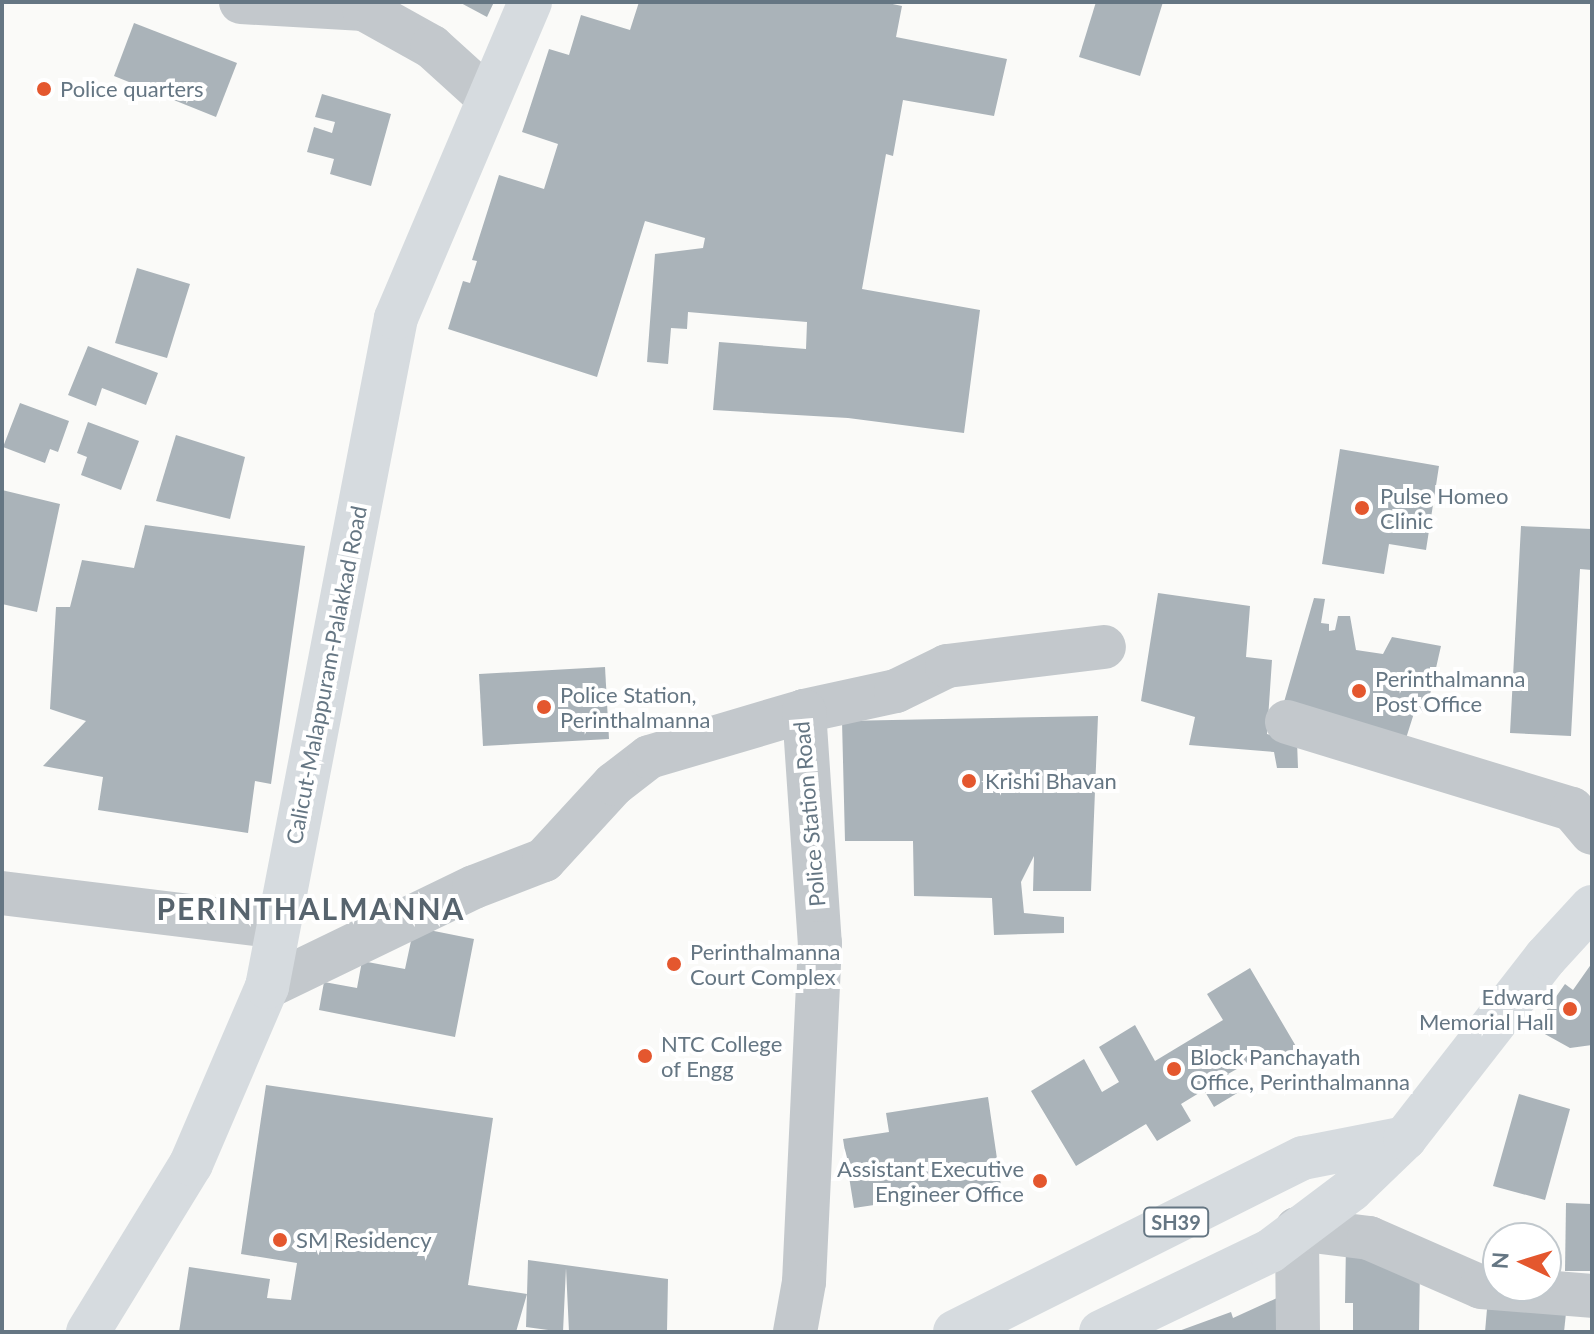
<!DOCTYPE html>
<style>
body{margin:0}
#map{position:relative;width:1594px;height:1334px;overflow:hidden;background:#fafaf8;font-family:Lato,sans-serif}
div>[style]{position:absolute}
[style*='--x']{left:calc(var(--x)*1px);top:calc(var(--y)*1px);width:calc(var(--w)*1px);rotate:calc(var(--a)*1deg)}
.building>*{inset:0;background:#aab3b9}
.minor>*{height:44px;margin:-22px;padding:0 22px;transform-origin:22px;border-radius:22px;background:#c3c8cc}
.major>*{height:44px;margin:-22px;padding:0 22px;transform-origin:22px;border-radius:22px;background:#d6dbdf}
.highway>*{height:44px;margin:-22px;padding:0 22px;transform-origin:22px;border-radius:22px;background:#d6dbdf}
.dots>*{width:22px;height:22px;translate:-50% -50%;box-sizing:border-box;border:4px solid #fff;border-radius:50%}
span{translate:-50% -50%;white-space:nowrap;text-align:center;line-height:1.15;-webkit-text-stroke:8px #fff;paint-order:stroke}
.shield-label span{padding:2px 6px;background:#fff;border:2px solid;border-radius:6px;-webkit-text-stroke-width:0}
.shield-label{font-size:20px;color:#657683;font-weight:700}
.poi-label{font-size:22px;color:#657683}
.left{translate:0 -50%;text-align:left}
.right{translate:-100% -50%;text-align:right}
.street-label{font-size:22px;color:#657683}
.district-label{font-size:30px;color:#57646e;font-weight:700;letter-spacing:2px}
.frame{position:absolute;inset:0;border:4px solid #657683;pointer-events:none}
.north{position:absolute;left:1482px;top:1222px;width:80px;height:80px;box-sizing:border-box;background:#fff;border:2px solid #c1c8cd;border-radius:50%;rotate:274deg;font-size:22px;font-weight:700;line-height:32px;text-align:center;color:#657683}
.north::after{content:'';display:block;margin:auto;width:28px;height:36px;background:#e4572e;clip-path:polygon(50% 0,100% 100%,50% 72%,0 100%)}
</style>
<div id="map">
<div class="building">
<i style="clip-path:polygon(459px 2px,494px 2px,487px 17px)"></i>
<i style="clip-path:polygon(639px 2px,883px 2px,902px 6px,896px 37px,1007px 59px,994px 116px,903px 100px,893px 156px,886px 154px,862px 289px,980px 310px,964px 433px,848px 418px,713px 410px,719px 342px,806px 349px,807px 322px,688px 312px,687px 329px,671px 328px,668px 364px,647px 362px,655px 254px,703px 248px,705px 238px,645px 221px,597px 377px,448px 329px,463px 281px,470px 283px,477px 261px,472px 260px,499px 175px,544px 189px,558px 144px,522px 132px,549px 49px,569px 55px,581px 15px,630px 30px)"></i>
<i style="clip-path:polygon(1096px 2px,1163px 2px,1140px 76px,1079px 57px)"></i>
<i style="clip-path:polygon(134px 23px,237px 63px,216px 117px,114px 76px)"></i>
<i style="clip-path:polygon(322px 94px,391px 114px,371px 186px,330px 174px,334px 159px,307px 152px,314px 127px,332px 133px,335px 122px,315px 117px)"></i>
<i style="clip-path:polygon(137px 268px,190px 284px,167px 358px,115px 343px)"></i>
<i style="clip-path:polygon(88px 346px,158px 373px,146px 405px,102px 388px,96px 406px,68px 395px)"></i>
<i style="clip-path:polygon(20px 403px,69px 421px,58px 452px,50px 449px,45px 463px,3px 447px)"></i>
<i style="clip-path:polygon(88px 422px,139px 441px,121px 490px,81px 475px,87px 457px,77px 453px)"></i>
<i style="clip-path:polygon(176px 435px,245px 457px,230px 519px,156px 501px)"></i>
<i style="clip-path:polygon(1340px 449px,1439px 466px,1426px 550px,1389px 544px,1384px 574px,1322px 564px)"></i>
<i style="clip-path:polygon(2px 490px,60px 504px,37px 612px,2px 604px)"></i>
<i style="clip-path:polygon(145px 525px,305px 546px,271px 784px,255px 781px,248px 833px,98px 810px,103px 777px,43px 766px,86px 721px,50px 709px,56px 607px,70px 607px,82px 560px,134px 568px)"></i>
<i style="clip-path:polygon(1521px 526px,1592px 529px,1592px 570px,1580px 569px,1571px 736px,1510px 733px)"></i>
<i style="clip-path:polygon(1158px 593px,1250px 606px,1246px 657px,1272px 660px,1267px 734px,1297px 741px,1298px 768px,1277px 768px,1274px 752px,1189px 745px,1195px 717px,1141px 701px)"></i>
<i style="clip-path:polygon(1314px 598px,1325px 599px,1321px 623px,1329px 624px,1329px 631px,1335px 630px,1338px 616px,1350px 616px,1356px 650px,1383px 654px,1392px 637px,1441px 646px,1426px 712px,1415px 710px,1402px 751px,1282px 709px)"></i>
<i style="clip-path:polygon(605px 667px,609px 739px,483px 746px,479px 674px)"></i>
<i style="clip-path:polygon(1098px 716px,1091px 891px,1033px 891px,1034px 856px,1021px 882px,1024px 913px,1064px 917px,1064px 933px,994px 935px,992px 898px,914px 896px,913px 841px,845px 841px,842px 721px)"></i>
<i style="clip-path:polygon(414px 927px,474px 939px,455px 1037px,319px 1010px,324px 982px,357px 988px,362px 961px,405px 969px)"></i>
<i style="clip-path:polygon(1592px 963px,1592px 1045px,1570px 1048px,1534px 1028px,1565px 984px,1573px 990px)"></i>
<i style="clip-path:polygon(1250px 968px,1297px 1048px,1269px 1064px,1263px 1054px,1228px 1074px,1239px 1092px,1214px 1107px,1204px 1090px,1181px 1104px,1191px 1121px,1157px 1141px,1146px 1124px,1076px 1166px,1031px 1091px,1084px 1059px,1102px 1092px,1119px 1082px,1099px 1047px,1135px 1025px,1155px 1061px,1223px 1020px,1207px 994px)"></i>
<i style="clip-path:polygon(266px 1085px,493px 1118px,468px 1285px,527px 1294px,528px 1260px,668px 1279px,667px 1332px,569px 1332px,566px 1268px,563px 1332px,526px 1327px,527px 1294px,516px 1332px,179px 1332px,189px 1267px,270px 1279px,267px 1298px,291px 1300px,297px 1263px,241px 1254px)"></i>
<i style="clip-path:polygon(1519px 1094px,1570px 1109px,1545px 1200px,1493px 1186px)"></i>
<i style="clip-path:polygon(988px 1097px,1001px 1186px,854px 1208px,843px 1139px,889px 1132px,886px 1113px)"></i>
<i style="clip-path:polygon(1566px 1203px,1592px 1204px,1592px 1271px,1565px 1271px)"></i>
<i style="clip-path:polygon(1346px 1243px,1420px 1267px,1419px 1332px,1353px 1332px,1353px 1303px,1345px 1303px)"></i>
<i style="clip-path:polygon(1277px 1298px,1277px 1332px,1176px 1332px,1231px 1312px,1233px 1318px)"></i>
<i style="clip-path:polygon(1487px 1309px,1566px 1313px,1564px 1332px,1485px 1332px)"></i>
</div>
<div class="minor">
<i style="--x:241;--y:2;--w:123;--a:3.3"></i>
<i style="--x:364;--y:9;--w:78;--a:29.2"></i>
<i style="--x:432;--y:47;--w:73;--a:42.2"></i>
<i style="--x:804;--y:711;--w:94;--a:-12.3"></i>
<i style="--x:896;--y:691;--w:57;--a:-26.1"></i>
<i style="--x:947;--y:666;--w:158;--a:-6.9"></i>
<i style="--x:1287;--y:722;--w:298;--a:17"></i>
<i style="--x:1572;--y:809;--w:31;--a:50"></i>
<i style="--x:2;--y:893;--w:278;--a:7"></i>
<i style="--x:267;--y:987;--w:230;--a:-25.8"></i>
<i style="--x:474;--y:887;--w:75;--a:-21.1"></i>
<i style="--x:544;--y:860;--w:103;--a:-47.4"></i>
<i style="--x:614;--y:784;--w:44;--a:-37.6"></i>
<i style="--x:649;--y:757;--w:162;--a:-16.5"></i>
<i style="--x:804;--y:711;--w:233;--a:86.1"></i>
<i style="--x:820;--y:943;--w:339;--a:92.7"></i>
<i style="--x:804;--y:1282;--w:51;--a:100.2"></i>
<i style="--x:1298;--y:1332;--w:103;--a:-90.6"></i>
<i style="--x:1297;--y:1229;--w:73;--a:7.1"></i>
<i style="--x:1369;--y:1238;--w:122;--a:23.6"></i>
<i style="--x:1481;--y:1287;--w:111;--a:4.6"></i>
</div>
<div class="major">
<i style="--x:955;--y:1332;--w:389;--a:-26.6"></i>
<i style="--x:1303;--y:1158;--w:104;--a:-11.1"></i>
<i style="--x:1101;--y:1332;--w:187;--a:-25.6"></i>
<i style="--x:1270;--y:1251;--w:101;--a:-37"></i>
<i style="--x:1351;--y:1190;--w:75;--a:-43.9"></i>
<i style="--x:1405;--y:1138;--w:229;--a:-52.1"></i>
<i style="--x:1546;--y:957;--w:68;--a:-47.4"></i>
</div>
<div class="highway">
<i style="--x:88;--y:1332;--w:197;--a:-58.5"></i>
<i style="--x:191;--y:1164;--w:193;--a:-66.8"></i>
<i style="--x:267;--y:987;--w:681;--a:-79.09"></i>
<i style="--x:396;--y:318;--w:343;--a:-67"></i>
</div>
<div class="dots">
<i style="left:44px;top:89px;background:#e4572e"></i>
<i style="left:1362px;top:508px;background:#e4572e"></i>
<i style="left:1359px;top:691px;background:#e4572e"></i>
<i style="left:544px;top:707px;background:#e4572e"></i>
<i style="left:969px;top:781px;background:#e4572e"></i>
<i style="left:674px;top:964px;background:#e4572e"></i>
<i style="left:1570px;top:1009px;background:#e4572e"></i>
<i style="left:645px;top:1056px;background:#e4572e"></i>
<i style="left:1174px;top:1069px;background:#e4572e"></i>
<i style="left:1040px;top:1181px;background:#e4572e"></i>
<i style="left:280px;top:1240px;background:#e4572e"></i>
</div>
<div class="shield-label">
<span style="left:1176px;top:1222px">SH39</span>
</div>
<div class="poi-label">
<span class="left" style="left:60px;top:89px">Police quarters</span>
<span class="left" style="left:1380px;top:508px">Pulse Homeo<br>Clinic</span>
<span class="left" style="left:1375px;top:691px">Perinthalmanna<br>Post Office</span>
<span class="left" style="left:560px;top:707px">Police Station,<br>Perinthalmanna</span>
<span class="left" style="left:985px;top:781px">Krishi Bhavan</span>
<span class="left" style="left:690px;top:964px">Perinthalmanna<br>Court Complex</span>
<span class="right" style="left:1554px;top:1009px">Edward<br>Memorial Hall</span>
<span class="left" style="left:661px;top:1056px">NTC College<br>of Engg</span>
<span class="left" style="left:1190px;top:1069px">Block Panchayath<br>Office, Perinthalmanna</span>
<span class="right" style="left:1024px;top:1181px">Assistant Executive<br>Engineer Office</span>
<span class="left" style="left:296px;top:1240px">SM Residency</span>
</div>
<div class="street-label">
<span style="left:326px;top:675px;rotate:-79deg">Calicut-Malappuram-Palakkad Road</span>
<span style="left:809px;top:814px;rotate:-95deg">Police Station Road</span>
</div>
<div class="district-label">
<span style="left:311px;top:908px">PERINTHALMANNA</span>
</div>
<div class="frame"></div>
<div class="north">N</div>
</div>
